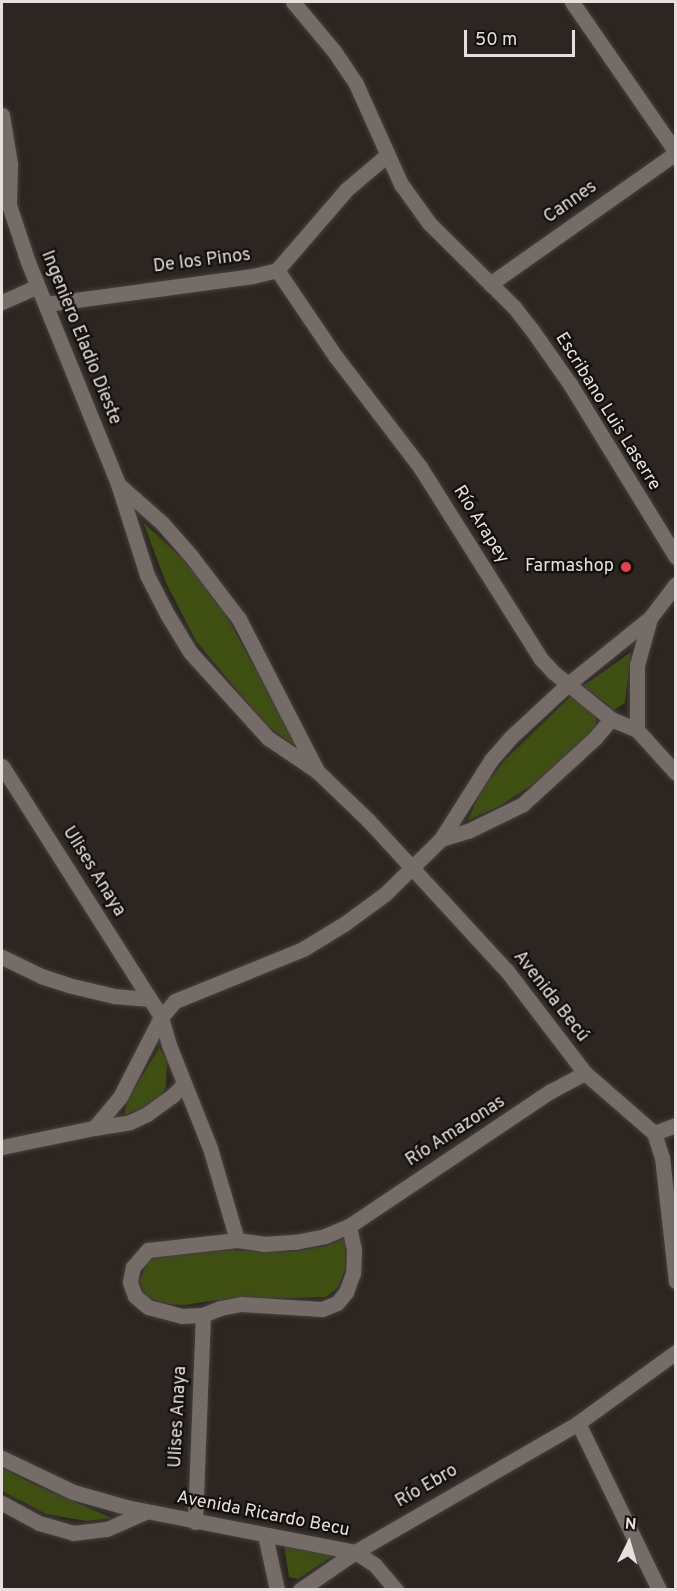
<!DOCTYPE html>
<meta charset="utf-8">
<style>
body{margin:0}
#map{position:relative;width:677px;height:1591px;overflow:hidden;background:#2c2521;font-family:Overpass,sans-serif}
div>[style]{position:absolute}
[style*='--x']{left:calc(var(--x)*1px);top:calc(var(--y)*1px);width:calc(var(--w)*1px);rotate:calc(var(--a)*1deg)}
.green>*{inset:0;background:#3f5012}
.roads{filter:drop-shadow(0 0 2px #46403d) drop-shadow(0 0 2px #46403d)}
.minor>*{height:15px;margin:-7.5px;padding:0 7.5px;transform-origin:7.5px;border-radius:7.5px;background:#756c67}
.dots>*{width:16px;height:16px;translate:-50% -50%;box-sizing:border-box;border:3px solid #120f0d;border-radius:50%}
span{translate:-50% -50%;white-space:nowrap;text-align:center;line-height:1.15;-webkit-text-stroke:4.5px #120f0d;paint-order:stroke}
.street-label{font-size:18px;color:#e5e0dd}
.poi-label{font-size:18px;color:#e5e0dd}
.right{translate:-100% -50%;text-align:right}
.frame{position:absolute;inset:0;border:3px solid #e5e0dd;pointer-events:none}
.north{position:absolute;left:599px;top:1513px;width:60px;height:60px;-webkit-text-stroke:4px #120f0d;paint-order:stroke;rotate:5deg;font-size:16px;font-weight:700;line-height:24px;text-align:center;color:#e5e0dd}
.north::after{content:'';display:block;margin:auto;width:21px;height:27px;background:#e5e0dd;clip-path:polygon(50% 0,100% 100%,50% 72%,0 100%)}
.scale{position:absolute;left:464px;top:30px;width:111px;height:27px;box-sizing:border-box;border:3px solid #e5e0dd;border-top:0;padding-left:8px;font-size:18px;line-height:21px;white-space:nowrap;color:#e5e0dd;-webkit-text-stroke:4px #120f0d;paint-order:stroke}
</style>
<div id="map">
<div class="green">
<i style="clip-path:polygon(143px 522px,183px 559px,224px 611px,298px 748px,265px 724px,196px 641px,166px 583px)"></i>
<i style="clip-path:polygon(631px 652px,625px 703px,614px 710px,583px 686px)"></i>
<i style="clip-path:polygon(570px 697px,596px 714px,596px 728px,535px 783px,498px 807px,468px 820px,482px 789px,506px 759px)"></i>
<i style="clip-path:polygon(159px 1048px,167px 1059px,166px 1087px,160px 1097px,143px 1108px,124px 1115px,128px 1099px)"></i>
<i style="clip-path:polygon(342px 1239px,346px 1242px,345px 1270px,338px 1287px,326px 1297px,216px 1300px,185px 1305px,164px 1304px,146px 1296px,142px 1288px,140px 1280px,144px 1270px,148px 1262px,157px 1257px,231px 1250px,292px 1252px,326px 1246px)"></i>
<i style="clip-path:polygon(2px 1467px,31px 1483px,112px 1518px,86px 1521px,46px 1514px,2px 1491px)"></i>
<i style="clip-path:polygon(284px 1545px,334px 1555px,298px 1579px,289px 1577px)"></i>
</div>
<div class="roads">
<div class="minor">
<i style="--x:293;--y:2;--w:64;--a:50.1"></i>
<i style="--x:334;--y:51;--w:40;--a:56"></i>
<i style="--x:356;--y:84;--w:110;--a:65.8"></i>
<i style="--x:401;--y:184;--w:48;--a:54.3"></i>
<i style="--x:429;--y:223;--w:120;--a:44.7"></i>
<i style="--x:514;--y:307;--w:29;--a:52"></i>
<i style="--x:532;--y:330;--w:66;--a:54.9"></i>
<i style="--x:570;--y:384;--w:203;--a:58.5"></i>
<i style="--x:572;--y:2;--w:183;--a:55.3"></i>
<i style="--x:2;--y:115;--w:50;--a:80.7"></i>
<i style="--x:10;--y:164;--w:41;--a:91.4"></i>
<i style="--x:2;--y:192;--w:15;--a:62"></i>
<i style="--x:9;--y:205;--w:60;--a:71.6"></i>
<i style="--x:28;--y:262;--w:240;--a:67.9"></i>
<i style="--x:118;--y:484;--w:96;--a:72.3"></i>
<i style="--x:147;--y:575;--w:44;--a:62.9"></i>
<i style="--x:167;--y:614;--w:44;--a:58.8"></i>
<i style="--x:190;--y:652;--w:116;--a:47.8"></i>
<i style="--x:268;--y:738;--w:59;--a:34"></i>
<i style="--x:317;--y:771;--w:71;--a:43.9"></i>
<i style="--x:368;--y:820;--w:205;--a:47.4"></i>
<i style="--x:507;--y:971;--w:128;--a:52.6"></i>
<i style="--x:585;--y:1073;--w:91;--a:41"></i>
<i style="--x:654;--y:1133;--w:25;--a:72"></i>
<i style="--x:662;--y:1157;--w:125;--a:83.6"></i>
<i style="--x:277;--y:270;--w:105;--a:55.9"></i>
<i style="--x:336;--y:357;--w:138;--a:52.6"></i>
<i style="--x:420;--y:467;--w:227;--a:57.8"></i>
<i style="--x:541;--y:659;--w:18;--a:47"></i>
<i style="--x:553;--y:672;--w:75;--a:39"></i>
<i style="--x:611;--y:719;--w:28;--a:23"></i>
<i style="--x:637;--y:730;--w:58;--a:47.8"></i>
<i style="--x:490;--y:284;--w:228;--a:-35.2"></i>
<i style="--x:2;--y:302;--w:39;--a:-24"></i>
<i style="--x:46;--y:304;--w:209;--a:-7.7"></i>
<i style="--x:253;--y:276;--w:25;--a:-14"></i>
<i style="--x:277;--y:270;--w:107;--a:-49.2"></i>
<i style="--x:347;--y:189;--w:51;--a:-40.2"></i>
<i style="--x:118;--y:484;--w:59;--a:41.6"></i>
<i style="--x:162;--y:523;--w:44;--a:48.7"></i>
<i style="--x:191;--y:556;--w:79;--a:52.7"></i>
<i style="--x:239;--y:619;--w:171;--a:62.8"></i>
<i style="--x:637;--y:730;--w:65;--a:-90"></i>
<i style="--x:637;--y:665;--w:49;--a:-74.5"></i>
<i style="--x:2;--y:766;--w:297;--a:57.6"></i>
<i style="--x:161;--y:1017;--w:29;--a:74"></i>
<i style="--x:169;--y:1045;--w:111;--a:68.3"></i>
<i style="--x:210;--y:1148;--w:96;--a:73.6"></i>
<i style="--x:441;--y:839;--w:28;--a:-17"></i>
<i style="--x:468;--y:831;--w:61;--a:-26.1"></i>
<i style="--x:523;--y:804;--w:98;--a:-42.5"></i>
<i style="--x:595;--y:738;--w:25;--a:-50"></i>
<i style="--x:2;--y:957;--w:43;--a:26"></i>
<i style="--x:41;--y:976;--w:28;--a:18"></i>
<i style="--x:68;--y:985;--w:47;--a:13.4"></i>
<i style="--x:114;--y:996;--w:36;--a:5"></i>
<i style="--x:94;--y:1128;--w:36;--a:-9"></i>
<i style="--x:130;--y:1122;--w:19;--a:-25"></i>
<i style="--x:147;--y:1114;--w:31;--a:-36"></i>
<i style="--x:172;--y:1096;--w:17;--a:-45"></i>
<i style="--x:654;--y:1133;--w:23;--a:-20"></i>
<i style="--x:2;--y:1147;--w:94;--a:-11.7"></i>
<i style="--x:94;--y:1128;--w:40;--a:-50"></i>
<i style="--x:120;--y:1097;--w:90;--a:-62.9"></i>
<i style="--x:161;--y:1017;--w:21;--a:-49"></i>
<i style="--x:175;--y:1001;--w:138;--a:-22.1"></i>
<i style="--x:303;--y:949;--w:48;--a:-31.4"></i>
<i style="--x:344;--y:924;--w:51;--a:-36.2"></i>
<i style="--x:385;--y:894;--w:78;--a:-44.5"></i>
<i style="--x:441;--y:839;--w:93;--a:-57.7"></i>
<i style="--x:491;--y:760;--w:30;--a:-49"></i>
<i style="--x:511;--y:737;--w:78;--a:-42.9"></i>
<i style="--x:568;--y:684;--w:105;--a:-38.8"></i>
<i style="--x:650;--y:618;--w:43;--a:-52.6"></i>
<i style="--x:349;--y:1226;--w:24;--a:78"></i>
<i style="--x:354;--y:1249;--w:24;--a:92"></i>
<i style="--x:353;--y:1273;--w:20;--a:110"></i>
<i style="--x:346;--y:1292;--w:14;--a:129"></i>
<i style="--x:337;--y:1303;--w:16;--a:158"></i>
<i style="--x:322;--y:1309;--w:81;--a:-176.5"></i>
<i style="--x:241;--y:1304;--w:21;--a:169"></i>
<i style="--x:220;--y:1308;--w:18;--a:158"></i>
<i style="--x:203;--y:1315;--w:21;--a:177"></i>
<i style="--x:182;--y:1316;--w:35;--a:-165"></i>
<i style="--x:148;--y:1307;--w:17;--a:-140"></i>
<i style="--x:135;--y:1296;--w:15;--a:-110"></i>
<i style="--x:130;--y:1282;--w:15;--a:-79"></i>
<i style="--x:133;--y:1267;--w:23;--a:-49"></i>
<i style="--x:148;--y:1250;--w:90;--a:-6.4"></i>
<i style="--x:237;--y:1240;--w:27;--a:8"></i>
<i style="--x:264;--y:1244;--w:31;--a:-4"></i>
<i style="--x:295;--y:1242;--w:31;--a:-11"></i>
<i style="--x:325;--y:1236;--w:26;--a:-23"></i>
<i style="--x:349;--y:1226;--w:243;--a:-33.8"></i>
<i style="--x:551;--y:1091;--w:38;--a:-28"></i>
<i style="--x:578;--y:1423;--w:186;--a:64.1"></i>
<i style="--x:2;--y:1458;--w:79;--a:25.6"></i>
<i style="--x:73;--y:1492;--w:55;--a:15.8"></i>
<i style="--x:126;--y:1507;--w:233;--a:11.1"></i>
<i style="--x:355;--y:1552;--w:24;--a:33"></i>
<i style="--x:375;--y:1565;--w:33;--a:50"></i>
<i style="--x:2;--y:1503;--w:42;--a:28.4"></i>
<i style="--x:39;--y:1523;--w:35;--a:16"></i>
<i style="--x:73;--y:1533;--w:34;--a:-7"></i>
<i style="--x:107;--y:1529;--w:42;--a:-24.1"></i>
<i style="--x:195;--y:1522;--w:207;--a:-87.8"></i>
<i style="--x:265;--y:1535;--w:56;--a:77.7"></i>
<i style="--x:300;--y:1590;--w:67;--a:-34.6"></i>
<i style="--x:355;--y:1552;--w:258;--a:-30"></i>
<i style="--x:578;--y:1423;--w:121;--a:-35.9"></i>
</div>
</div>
<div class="dots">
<i style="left:626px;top:567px;background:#e0444e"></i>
</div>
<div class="street-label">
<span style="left:571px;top:203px;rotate:-35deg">Cannes</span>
<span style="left:202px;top:262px;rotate:-7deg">De los Pinos</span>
<span style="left:80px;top:338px;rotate:68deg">Ingeniero Eladio Dieste</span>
<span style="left:607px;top:412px;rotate:58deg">Escribano Luis Laserre</span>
<span style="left:480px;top:525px;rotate:58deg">Río Arapey</span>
<span style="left:93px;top:872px;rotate:58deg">Ulises Anaya</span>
<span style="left:550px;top:997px;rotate:52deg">Avenida Becú</span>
<span style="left:456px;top:1132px;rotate:-33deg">Río Amazonas</span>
<span style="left:179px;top:1417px;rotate:-87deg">Ulises Anaya</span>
<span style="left:427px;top:1487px;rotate:-30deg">Río Ebro</span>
<span style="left:263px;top:1515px;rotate:11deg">Avenida Ricardo Becu</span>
</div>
<div class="poi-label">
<span class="right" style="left:614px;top:567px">Farmashop</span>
</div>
<div class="frame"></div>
<div class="north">N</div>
<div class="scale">50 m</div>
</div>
